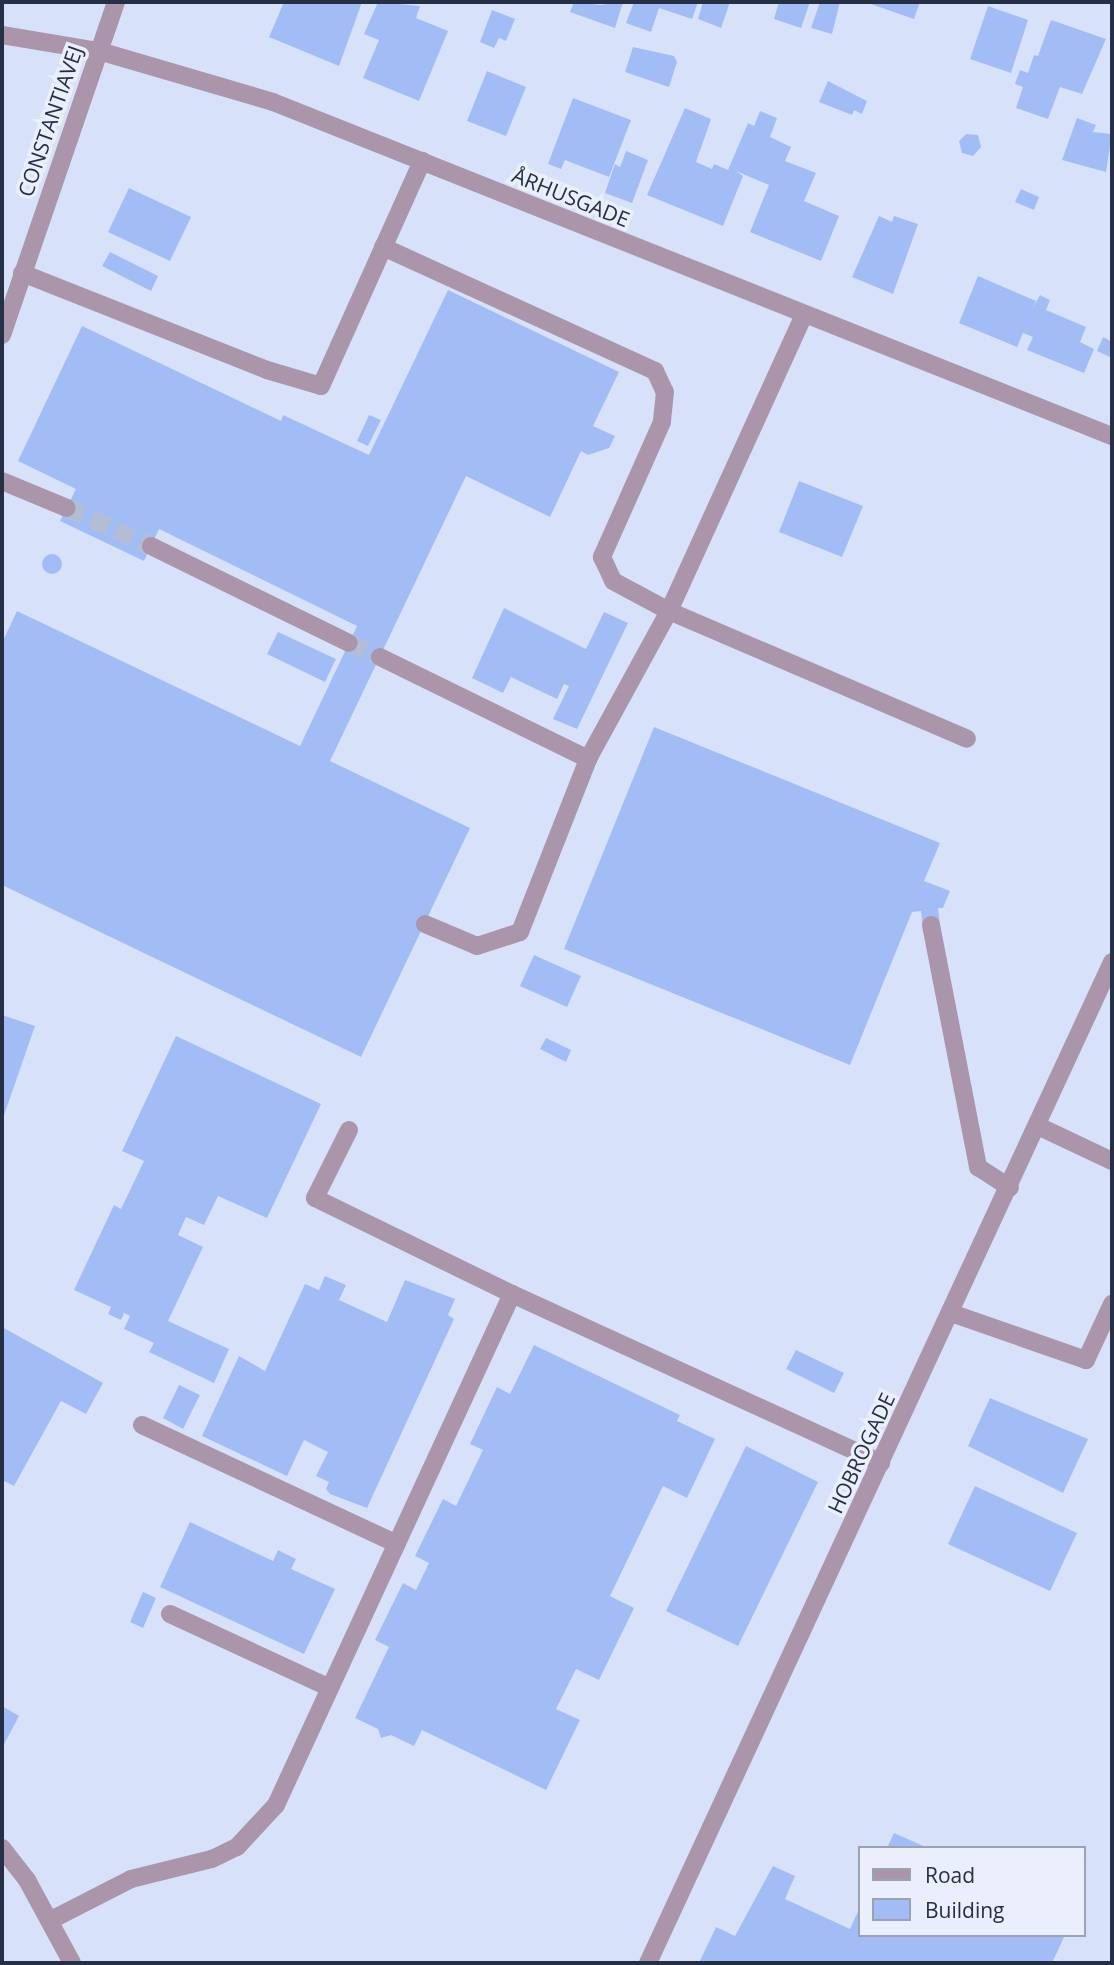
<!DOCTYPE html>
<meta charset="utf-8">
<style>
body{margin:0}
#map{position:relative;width:1114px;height:1965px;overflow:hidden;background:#d7e2fa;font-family:"Open Sans",sans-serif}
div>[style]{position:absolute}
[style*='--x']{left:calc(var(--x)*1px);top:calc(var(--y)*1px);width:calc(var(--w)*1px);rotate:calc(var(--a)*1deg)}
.building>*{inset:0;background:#a2bdf6}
.round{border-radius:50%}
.minor-tunnel>*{height:18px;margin-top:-9px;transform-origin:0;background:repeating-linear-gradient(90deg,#b3bed6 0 18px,transparent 0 27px)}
.minor>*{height:18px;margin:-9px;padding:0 9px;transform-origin:9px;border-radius:9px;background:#aa95aa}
span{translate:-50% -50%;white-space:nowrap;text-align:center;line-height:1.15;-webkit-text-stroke:7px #eaeffb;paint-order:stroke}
.street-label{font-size:21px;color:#252f46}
.frame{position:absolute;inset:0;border:4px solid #252f46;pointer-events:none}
.legend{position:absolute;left:858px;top:1846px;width:228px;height:91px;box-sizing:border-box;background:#eaeffb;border:2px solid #9ba2b3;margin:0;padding:9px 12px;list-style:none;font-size:21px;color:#252f46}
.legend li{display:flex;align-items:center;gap:14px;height:35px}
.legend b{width:35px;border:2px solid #9ba2b3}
</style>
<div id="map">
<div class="building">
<i style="clip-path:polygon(284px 2px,362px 2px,339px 66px,269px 37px)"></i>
<i style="clip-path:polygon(378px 2px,420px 6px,416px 18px,448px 31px,419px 101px,363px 78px,379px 40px,364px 34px)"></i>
<i style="clip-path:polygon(574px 2px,600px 5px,623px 2px,615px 28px,570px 12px)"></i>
<i style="clip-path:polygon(634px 2px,698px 2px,692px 19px,659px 8px,651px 32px,626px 23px)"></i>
<i style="clip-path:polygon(703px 2px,730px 2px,721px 28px,698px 19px)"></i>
<i style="clip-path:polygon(779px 2px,810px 2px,801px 28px,774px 19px)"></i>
<i style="clip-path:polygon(820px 2px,840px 2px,832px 34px,811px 28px)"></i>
<i style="clip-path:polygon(865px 2px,920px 2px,914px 19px)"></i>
<i style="clip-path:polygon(988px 6px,1028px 20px,1011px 73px,970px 59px)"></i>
<i style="clip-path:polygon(492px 10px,515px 19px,506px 41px,499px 38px,494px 48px,480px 42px)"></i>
<i style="clip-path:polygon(1051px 20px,1106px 39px,1082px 94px,1060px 87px,1048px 119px,1016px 108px,1023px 87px,1015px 84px,1020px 70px,1028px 73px,1034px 55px,1038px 56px)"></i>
<i style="clip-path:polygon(633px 47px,674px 56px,677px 62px,669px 87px,625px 72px)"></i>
<i style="clip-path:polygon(487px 71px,526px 87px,506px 136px,467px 121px)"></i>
<i style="clip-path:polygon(828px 81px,867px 101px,862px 114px,854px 110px,852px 115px,819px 102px)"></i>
<i style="clip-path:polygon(573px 98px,631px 120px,609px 177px,565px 160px,561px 169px,548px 164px)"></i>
<i style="clip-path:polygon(685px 108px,711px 119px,696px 162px,712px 169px,714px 164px,728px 170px,748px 123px,754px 126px,760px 111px,777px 118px,770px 137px,791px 147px,785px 161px,816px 173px,804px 201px,839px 216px,821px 261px,750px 232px,769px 185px,736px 171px,743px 176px,723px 226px,647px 195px)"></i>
<i style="clip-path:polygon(1077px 118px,1096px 125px,1093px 132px,1112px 134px,1106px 172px,1062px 160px)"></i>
<i style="clip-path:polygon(966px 134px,978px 135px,981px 147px,973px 156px,962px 153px,959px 141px)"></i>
<i style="clip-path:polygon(626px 151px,648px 160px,632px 203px,605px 193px,615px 164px,620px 167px)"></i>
<i style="clip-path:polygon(129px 188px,191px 217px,170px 261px,108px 232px)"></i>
<i style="clip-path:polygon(1021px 189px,1039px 197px,1034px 210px,1015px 202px)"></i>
<i style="clip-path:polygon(879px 216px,892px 222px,894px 216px,918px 224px,893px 294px,852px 277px)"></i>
<i style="clip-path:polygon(110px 252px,158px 276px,151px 291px,102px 266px)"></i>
<i style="clip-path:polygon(978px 276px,1036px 301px,1033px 308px,1040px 295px,1050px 300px,1046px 310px,1086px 327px,1080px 342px,1094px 349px,1084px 373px,1027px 350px,1033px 337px,1023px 333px,1017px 347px,959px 323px)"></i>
<i style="clip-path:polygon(448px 290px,619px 372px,593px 426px,615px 436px,609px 448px,588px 455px,581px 451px,550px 517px,466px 476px,330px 761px,470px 828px,361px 1057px,2px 885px,2px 643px,17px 611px,300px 746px,357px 626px,159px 529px,144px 561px,60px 521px,76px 489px,18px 461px,82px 326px,281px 421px,283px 415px,369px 455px)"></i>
<i style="clip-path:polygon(1103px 337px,1112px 342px,1112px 358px,1097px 351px)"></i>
<i style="clip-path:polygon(369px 415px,381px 420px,368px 446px,357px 441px)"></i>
<i style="clip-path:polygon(799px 481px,863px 506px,842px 557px,779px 532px)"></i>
<i class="round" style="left:42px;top:554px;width:20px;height:20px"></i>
<i style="clip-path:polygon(504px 608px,586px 649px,604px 612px,628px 623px,577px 729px,553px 719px,569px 686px,564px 684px,557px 699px,511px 677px,503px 693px,472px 678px)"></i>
<i style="clip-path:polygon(278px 632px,336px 659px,325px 682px,267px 654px)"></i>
<i style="clip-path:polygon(654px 727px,940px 843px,924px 881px,950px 891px,943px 908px,938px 908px,940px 924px,923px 927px,921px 911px,912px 912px,850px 1065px,564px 949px)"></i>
<i style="clip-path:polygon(534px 955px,581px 976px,567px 1007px,520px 986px)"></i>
<i style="clip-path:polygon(2px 1015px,35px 1026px,2px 1121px)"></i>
<i style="clip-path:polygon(176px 1036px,321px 1104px,267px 1218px,218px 1196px,204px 1225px,186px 1217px,178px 1235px,203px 1247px,168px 1321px,229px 1349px,214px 1383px,149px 1352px,154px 1343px,124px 1329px,130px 1316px,124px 1313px,121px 1320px,108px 1314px,111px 1307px,74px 1290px,114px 1205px,121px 1209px,144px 1161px,122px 1151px)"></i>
<i style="clip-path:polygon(546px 1038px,571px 1050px,566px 1062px,540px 1049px)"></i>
<i style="clip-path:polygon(325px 1276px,346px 1285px,339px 1300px,387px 1322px,405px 1280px,455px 1299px,448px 1315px,454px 1319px,367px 1508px,330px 1494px,326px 1489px,329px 1482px,316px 1476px,328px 1452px,304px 1440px,287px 1476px,202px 1436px,239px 1356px,265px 1371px,305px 1284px,319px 1290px)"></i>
<i style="clip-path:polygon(2px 1327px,103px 1383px,86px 1414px,61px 1401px,14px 1486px,2px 1480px)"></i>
<i style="clip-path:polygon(534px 1345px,680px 1415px,677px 1421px,715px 1439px,687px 1498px,663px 1486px,610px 1596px,634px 1608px,599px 1680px,576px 1669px,556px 1709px,580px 1720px,546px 1790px,422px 1730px,414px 1746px,391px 1735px,381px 1738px,378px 1729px,355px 1718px,389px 1647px,375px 1640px,403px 1583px,416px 1590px,429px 1563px,415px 1556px,443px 1499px,456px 1506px,483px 1450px,470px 1444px,497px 1387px,510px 1394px)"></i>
<i style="clip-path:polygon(796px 1350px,844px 1373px,834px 1393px,786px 1369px)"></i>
<i style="clip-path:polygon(179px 1385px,200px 1395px,183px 1429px,163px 1418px)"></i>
<i style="clip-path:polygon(990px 1398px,1088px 1439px,1063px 1493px,968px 1446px)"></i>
<i style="clip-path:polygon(746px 1446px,818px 1482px,738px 1646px,666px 1611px)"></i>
<i style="clip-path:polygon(975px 1486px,1077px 1533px,1050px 1591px,948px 1544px)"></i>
<i style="clip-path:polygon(190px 1522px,273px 1561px,278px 1550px,296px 1559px,291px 1569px,335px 1589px,304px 1654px,160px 1587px)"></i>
<i style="clip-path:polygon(143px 1592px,156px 1598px,143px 1628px,130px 1622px)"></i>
<i style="clip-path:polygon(2px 1706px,19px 1716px,2px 1748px)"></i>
<i style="clip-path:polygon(894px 1833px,928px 1848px,887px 1848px)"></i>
<i style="clip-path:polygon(773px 1866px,795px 1876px,785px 1899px,850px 1929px,860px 1907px,860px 1935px,1065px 1935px,1052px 1963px,699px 1963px,716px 1927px,735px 1936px)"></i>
</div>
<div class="minor-tunnel">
<i style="--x:67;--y:508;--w:92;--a:24.3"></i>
<i style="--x:349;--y:643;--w:34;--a:24"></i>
</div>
<div class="minor">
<i style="--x:2;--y:35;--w:98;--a:9.4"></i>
<i style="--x:99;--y:51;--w:181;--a:16.3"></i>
<i style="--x:273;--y:102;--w:903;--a:21.71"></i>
<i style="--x:383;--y:247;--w:299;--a:24.5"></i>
<i style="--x:655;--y:371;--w:23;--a:65"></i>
<i style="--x:665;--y:392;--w:30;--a:96"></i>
<i style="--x:662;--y:422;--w:148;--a:114"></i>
<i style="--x:602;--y:557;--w:26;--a:65"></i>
<i style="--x:613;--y:581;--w:64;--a:28.2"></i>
<i style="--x:669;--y:611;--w:324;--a:23.2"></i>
<i style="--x:22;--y:273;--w:264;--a:21.6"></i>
<i style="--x:267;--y:370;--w:56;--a:16.5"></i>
<i style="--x:321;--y:386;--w:247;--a:-65.8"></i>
<i style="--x:2;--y:335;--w:352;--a:-71.1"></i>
<i style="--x:2;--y:481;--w:70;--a:22.6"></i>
<i style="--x:151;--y:546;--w:220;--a:26.1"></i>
<i style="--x:380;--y:657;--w:232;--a:26.1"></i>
<i style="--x:425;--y:924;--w:56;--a:22.9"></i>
<i style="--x:477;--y:946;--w:45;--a:-18"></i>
<i style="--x:520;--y:932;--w:186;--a:-68.5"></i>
<i style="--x:588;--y:759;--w:169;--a:-61.3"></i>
<i style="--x:669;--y:611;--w:325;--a:-65.5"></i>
<i style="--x:931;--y:925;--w:247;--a:79"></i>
<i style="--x:978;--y:1167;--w:38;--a:33"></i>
<i style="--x:1038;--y:1126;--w:82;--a:25.3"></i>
<i style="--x:349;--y:1130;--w:76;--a:116.6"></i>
<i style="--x:315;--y:1198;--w:219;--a:26"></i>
<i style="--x:512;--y:1294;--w:406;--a:24.6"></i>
<i style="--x:951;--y:1313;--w:143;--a:19.2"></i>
<i style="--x:1086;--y:1360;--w:62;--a:-65.1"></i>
<i style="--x:142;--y:1425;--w:281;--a:25"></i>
<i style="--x:170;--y:1614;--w:176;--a:24.8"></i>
<i style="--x:2;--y:1848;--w:41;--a:52"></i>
<i style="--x:27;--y:1880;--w:94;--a:61.5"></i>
<i style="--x:51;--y:1920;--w:90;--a:-27.1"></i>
<i style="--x:131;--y:1879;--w:83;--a:-13.9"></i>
<i style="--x:212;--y:1859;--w:28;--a:-26"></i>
<i style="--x:237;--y:1847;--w:57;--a:-47.1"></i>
<i style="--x:276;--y:1805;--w:563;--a:-65.21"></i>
<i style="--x:648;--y:1963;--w:1103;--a:-65.13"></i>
</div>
<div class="street-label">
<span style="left:50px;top:121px;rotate:-71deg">CONSTANTIAVEJ</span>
<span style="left:571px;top:197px;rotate:22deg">ÅRHUSGADE</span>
<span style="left:861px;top:1453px;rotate:-65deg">HOBROGADE</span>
</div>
<div class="frame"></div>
<ul class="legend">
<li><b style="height:9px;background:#aa95aa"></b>Road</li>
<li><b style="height:19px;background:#a2bdf6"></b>Building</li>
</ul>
</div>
